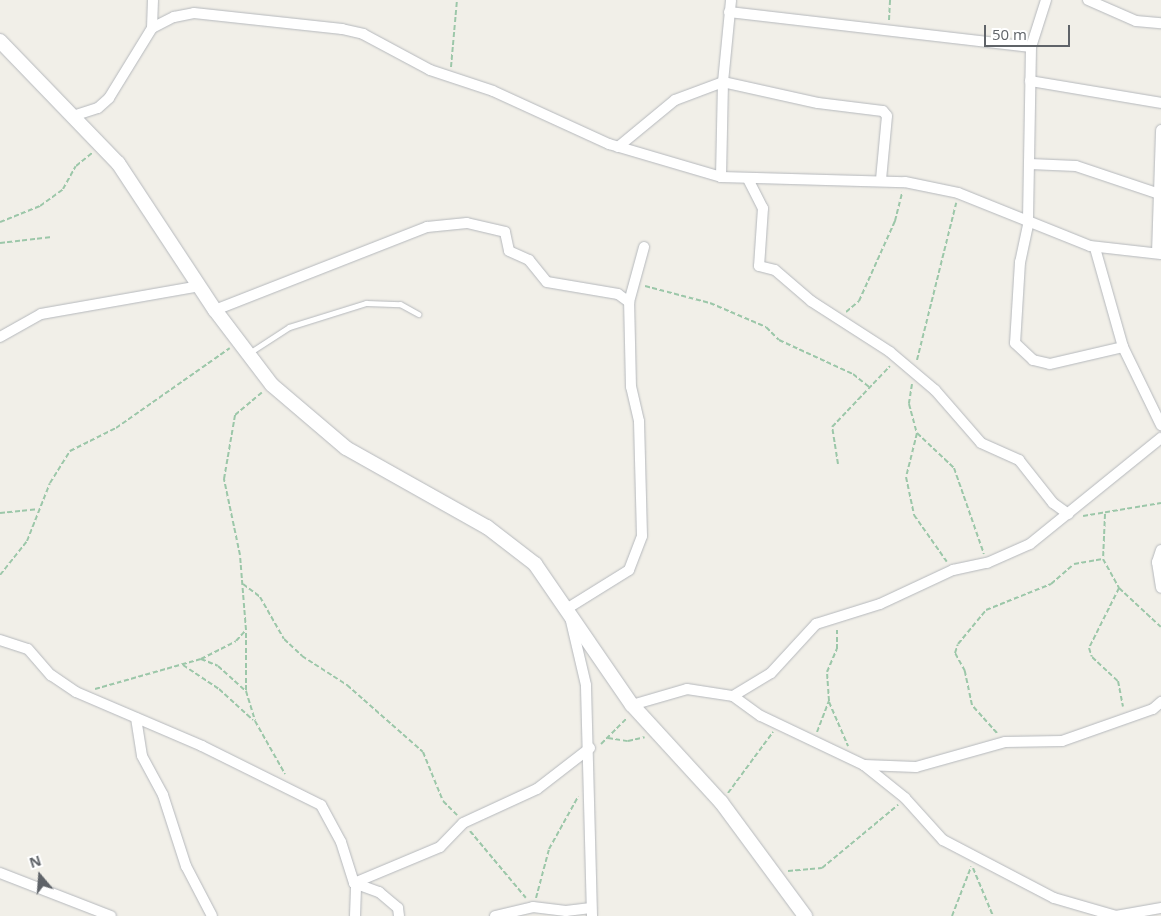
<!DOCTYPE html>
<style>
body{margin:0}
#map{position:relative;width:1161px;height:916px;overflow:hidden;background:#f1efe8;font-family:"Open Sans",sans-serif}
div>[style]{position:absolute}
[style*='--x']{left:calc(var(--x)*1px);top:calc(var(--y)*1px);width:calc(var(--w)*1px);rotate:calc(var(--a)*1deg)}
.path>*{height:2px;margin-top:-1px;transform-origin:0;background:repeating-linear-gradient(90deg,#9cc7a9 0 5px,transparent 0 7.5px)}
.roads{filter:drop-shadow(0 0 1px #b5b8bc) drop-shadow(0 0 1px #b5b8bc)}
.lane>*{height:5px;margin:-2.5px;padding:0 2.5px;transform-origin:2.5px;border-radius:2.5px;background:#fff}
.street>*{height:10px;margin:-5px;padding:0 5px;transform-origin:5px;border-radius:5px;background:#fff}
.secondary>*{height:14px;margin:-7px;padding:0 7px;transform-origin:7px;border-radius:7px;background:#fff}
span{translate:-50% -50%;white-space:nowrap;text-align:center;line-height:1.15;-webkit-text-stroke:4px #fff;paint-order:stroke}
.north{position:absolute;left:15px;top:851px;width:50px;height:50px;-webkit-text-stroke:4px #fff;paint-order:stroke;rotate:342deg;font-size:14px;font-weight:700;line-height:20px;text-align:center;color:#5f6368}
.north::after{content:'';display:block;margin:auto;width:18px;height:22px;background:#5f6368;clip-path:polygon(50% 0,100% 100%,50% 72%,0 100%)}
.scale{position:absolute;left:984px;top:25px;width:86px;height:22px;box-sizing:border-box;border:2px solid #5f6368;border-top:0;padding-left:6px;font-size:15px;line-height:18px;white-space:nowrap;color:#5f6368;-webkit-text-stroke:4px #fff;paint-order:stroke}
</style>
<div id="map">
<div class="path">
<i style="--x:889;--y:20;--w:20;--a:-87"></i>
<i style="--x:451;--y:67;--w:67;--a:-84.9"></i>
<i style="--x:0;--y:222;--w:43;--a:-21.8"></i>
<i style="--x:40;--y:206;--w:29;--a:-36"></i>
<i style="--x:63;--y:189;--w:26;--a:-61"></i>
<i style="--x:76;--y:166;--w:21;--a:-39"></i>
<i style="--x:0;--y:243;--w:52;--a:-6.6"></i>
<i style="--x:645;--y:286;--w:67;--a:14.7"></i>
<i style="--x:710;--y:303;--w:61;--a:23.2"></i>
<i style="--x:766;--y:327;--w:18;--a:45"></i>
<i style="--x:779;--y:340;--w:81;--a:24.7"></i>
<i style="--x:853;--y:374;--w:22;--a:39"></i>
<i style="--x:846;--y:312;--w:17;--a:-40"></i>
<i style="--x:859;--y:301;--w:88;--a:-65.8"></i>
<i style="--x:895;--y:221;--w:30;--a:-76"></i>
<i style="--x:917;--y:360;--w:162;--a:-76"></i>
<i style="--x:912;--y:384;--w:20;--a:99"></i>
<i style="--x:909;--y:404;--w:30;--a:75"></i>
<i style="--x:917;--y:433;--w:45;--a:104"></i>
<i style="--x:906;--y:477;--w:39;--a:78"></i>
<i style="--x:914;--y:515;--w:57;--a:54.9"></i>
<i style="--x:917;--y:433;--w:51;--a:43.4"></i>
<i style="--x:954;--y:468;--w:91;--a:70.8"></i>
<i style="--x:838;--y:464;--w:37;--a:-99"></i>
<i style="--x:832;--y:427;--w:84;--a:-46.4"></i>
<i style="--x:0;--y:513;--w:37;--a:-6"></i>
<i style="--x:1105;--y:514;--w:45;--a:92.5"></i>
<i style="--x:1103;--y:559;--w:33;--a:61"></i>
<i style="--x:1119;--y:588;--w:57;--a:42.9"></i>
<i style="--x:1083;--y:516;--w:79;--a:-9.5"></i>
<i style="--x:0;--y:575;--w:43;--a:-51.5"></i>
<i style="--x:27;--y:541;--w:62;--a:-68.4"></i>
<i style="--x:50;--y:483;--w:38;--a:-58"></i>
<i style="--x:70;--y:451;--w:51;--a:-26.6"></i>
<i style="--x:116;--y:428;--w:139;--a:-35.1"></i>
<i style="--x:243;--y:584;--w:21;--a:37"></i>
<i style="--x:260;--y:597;--w:48;--a:60.3"></i>
<i style="--x:284;--y:639;--w:25;--a:43"></i>
<i style="--x:302;--y:656;--w:54;--a:32.8"></i>
<i style="--x:347;--y:685;--w:101;--a:41.4"></i>
<i style="--x:423;--y:752;--w:53;--a:67.8"></i>
<i style="--x:443;--y:801;--w:20;--a:45"></i>
<i style="--x:1119;--y:588;--w:67;--a:116.6"></i>
<i style="--x:1089;--y:648;--w:9;--a:72"></i>
<i style="--x:1092;--y:657;--w:35;--a:43"></i>
<i style="--x:1118;--y:681;--w:26;--a:79"></i>
<i style="--x:201;--y:659;--w:39;--a:-27"></i>
<i style="--x:236;--y:641;--w:15;--a:-48"></i>
<i style="--x:246;--y:630;--w:75;--a:-94.6"></i>
<i style="--x:240;--y:555;--w:78;--a:-101.9"></i>
<i style="--x:224;--y:479;--w:65;--a:-80.2"></i>
<i style="--x:235;--y:415;--w:35;--a:-40"></i>
<i style="--x:183;--y:665;--w:43;--a:33.7"></i>
<i style="--x:219;--y:689;--w:46;--a:42.4"></i>
<i style="--x:95;--y:689;--w:110;--a:-15.8"></i>
<i style="--x:201;--y:659;--w:18;--a:22"></i>
<i style="--x:218;--y:666;--w:38;--a:42"></i>
<i style="--x:246;--y:691;--w:31;--a:73"></i>
<i style="--x:255;--y:721;--w:61;--a:60.5"></i>
<i style="--x:246;--y:690;--w:60;--a:-90"></i>
<i style="--x:829;--y:702;--w:48;--a:66.6"></i>
<i style="--x:817;--y:732;--w:33;--a:-69"></i>
<i style="--x:829;--y:701;--w:29;--a:-94"></i>
<i style="--x:827;--y:672;--w:25;--a:-67"></i>
<i style="--x:837;--y:649;--w:19;--a:-90"></i>
<i style="--x:997;--y:733;--w:38;--a:-132"></i>
<i style="--x:972;--y:705;--w:35;--a:-102"></i>
<i style="--x:965;--y:671;--w:21;--a:-119"></i>
<i style="--x:955;--y:653;--w:9;--a:-72"></i>
<i style="--x:958;--y:644;--w:44;--a:-50.5"></i>
<i style="--x:986;--y:610;--w:70;--a:-21.8"></i>
<i style="--x:1051;--y:584;--w:30;--a:-41"></i>
<i style="--x:1074;--y:564;--w:29;--a:-10"></i>
<i style="--x:608;--y:738;--w:20;--a:9"></i>
<i style="--x:628;--y:741;--w:17;--a:-13"></i>
<i style="--x:601;--y:744;--w:37;--a:-45"></i>
<i style="--x:728;--y:793;--w:76;--a:-53.6"></i>
<i style="--x:470;--y:831;--w:87;--a:50.1"></i>
<i style="--x:973;--y:868;--w:52;--a:67.4"></i>
<i style="--x:788;--y:871;--w:34;--a:-5"></i>
<i style="--x:822;--y:868;--w:99;--a:-39.7"></i>
<i style="--x:536;--y:898;--w:51;--a:-75.1"></i>
<i style="--x:549;--y:849;--w:60;--a:-60.9"></i>
<i style="--x:952;--y:916;--w:53;--a:-68.8"></i>
</div>
<div class="roads">
<div class="lane">
<i style="--x:249;--y:353;--w:48;--a:-33"></i>
<i style="--x:289;--y:327;--w:81;--a:-17.3"></i>
<i style="--x:366;--y:303;--w:34;--a:2"></i>
<i style="--x:400;--y:304;--w:21;--a:29"></i>
</div>
<div class="street">
<i style="--x:1046;--y:0;--w:49;--a:107.7"></i>
<i style="--x:1031;--y:47;--w:178;--a:91"></i>
<i style="--x:1028;--y:225;--w:38;--a:102"></i>
<i style="--x:1020;--y:262;--w:81;--a:93.5"></i>
<i style="--x:1015;--y:343;--w:25;--a:43"></i>
<i style="--x:1033;--y:360;--w:17;--a:13"></i>
<i style="--x:1050;--y:364;--w:75;--a:-13.1"></i>
<i style="--x:1088;--y:0;--w:52;--a:23.6"></i>
<i style="--x:1136;--y:21;--w:25;--a:5"></i>
<i style="--x:729;--y:12;--w:304;--a:6.6"></i>
<i style="--x:152;--y:28;--w:28;--a:-88"></i>
<i style="--x:1030;--y:81;--w:133;--a:9.5"></i>
<i style="--x:73;--y:116;--w:26;--a:-18"></i>
<i style="--x:98;--y:108;--w:15;--a:-42"></i>
<i style="--x:109;--y:98;--w:82;--a:-58.4"></i>
<i style="--x:152;--y:28;--w:25;--a:-27"></i>
<i style="--x:174;--y:17;--w:20;--a:-11"></i>
<i style="--x:194;--y:13;--w:149;--a:6.2"></i>
<i style="--x:342;--y:29;--w:22;--a:13"></i>
<i style="--x:363;--y:34;--w:76;--a:28.2"></i>
<i style="--x:430;--y:70;--w:66;--a:18.4"></i>
<i style="--x:493;--y:91;--w:128;--a:24.6"></i>
<i style="--x:609;--y:144;--w:117;--a:16.4"></i>
<i style="--x:721;--y:177;--w:184;--a:1.6"></i>
<i style="--x:905;--y:182;--w:54;--a:11.7"></i>
<i style="--x:958;--y:193;--w:142;--a:21.9"></i>
<i style="--x:1090;--y:246;--w:71;--a:6.4"></i>
<i style="--x:618;--y:147;--w:74;--a:-39.5"></i>
<i style="--x:675;--y:100;--w:51;--a:-20.6"></i>
<i style="--x:723;--y:82;--w:97;--a:12.5"></i>
<i style="--x:818;--y:103;--w:65;--a:7"></i>
<i style="--x:883;--y:111;--w:6;--a:51"></i>
<i style="--x:887;--y:116;--w:64;--a:95.4"></i>
<i style="--x:1030;--y:164;--w:46;--a:2.5"></i>
<i style="--x:1076;--y:166;--w:88;--a:18.6"></i>
<i style="--x:721;--y:177;--w:95;--a:-88.8"></i>
<i style="--x:723;--y:82;--w:82;--a:-84.4"></i>
<i style="--x:748;--y:179;--w:33;--a:63"></i>
<i style="--x:763;--y:208;--w:58;--a:93.9"></i>
<i style="--x:759;--y:266;--w:16;--a:14"></i>
<i style="--x:775;--y:270;--w:48;--a:40.7"></i>
<i style="--x:811;--y:301;--w:94;--a:32.8"></i>
<i style="--x:890;--y:352;--w:59;--a:40.2"></i>
<i style="--x:935;--y:390;--w:70;--a:49"></i>
<i style="--x:981;--y:443;--w:42;--a:24.1"></i>
<i style="--x:1019;--y:460;--w:55;--a:51.7"></i>
<i style="--x:1053;--y:503;--w:19;--a:36"></i>
<i style="--x:1095;--y:248;--w:103;--a:74.2"></i>
<i style="--x:1123;--y:347;--w:87;--a:64"></i>
<i style="--x:1157;--y:253;--w:123;--a:-88.1"></i>
<i style="--x:215;--y:310;--w:228;--a:-21.4"></i>
<i style="--x:427;--y:227;--w:40;--a:-5.7"></i>
<i style="--x:467;--y:223;--w:39;--a:13"></i>
<i style="--x:505;--y:232;--w:19;--a:78"></i>
<i style="--x:509;--y:251;--w:22;--a:24"></i>
<i style="--x:529;--y:260;--w:28;--a:51"></i>
<i style="--x:547;--y:282;--w:72;--a:9.6"></i>
<i style="--x:618;--y:294;--w:14;--a:36"></i>
<i style="--x:0;--y:337;--w:47;--a:-29.3"></i>
<i style="--x:41;--y:314;--w:160;--a:-10"></i>
<i style="--x:1161;--y:550;--w:13;--a:108"></i>
<i style="--x:1157;--y:562;--w:26;--a:81"></i>
<i style="--x:0;--y:640;--w:29;--a:18"></i>
<i style="--x:28;--y:649;--w:35;--a:49"></i>
<i style="--x:51;--y:675;--w:30;--a:34"></i>
<i style="--x:76;--y:692;--w:137;--a:23.2"></i>
<i style="--x:202;--y:746;--w:133;--a:26.4"></i>
<i style="--x:321;--y:805;--w:42;--a:61.6"></i>
<i style="--x:341;--y:842;--w:43;--a:72.4"></i>
<i style="--x:354;--y:883;--w:27;--a:20"></i>
<i style="--x:379;--y:892;--w:25;--a:40"></i>
<i style="--x:398;--y:908;--w:8;--a:83"></i>
<i style="--x:733;--y:696;--w:44;--a:-31.2"></i>
<i style="--x:771;--y:673;--w:67;--a:-47.4"></i>
<i style="--x:816;--y:624;--w:67;--a:-17.4"></i>
<i style="--x:880;--y:604;--w:81;--a:-25"></i>
<i style="--x:953;--y:570;--w:35;--a:-12"></i>
<i style="--x:987;--y:563;--w:47;--a:-23.8"></i>
<i style="--x:1030;--y:544;--w:169;--a:-39"></i>
<i style="--x:632;--y:705;--w:57;--a:-16.2"></i>
<i style="--x:687;--y:689;--w:47;--a:8.7"></i>
<i style="--x:733;--y:696;--w:34;--a:36"></i>
<i style="--x:761;--y:716;--w:114;--a:25.4"></i>
<i style="--x:864;--y:765;--w:53;--a:38.8"></i>
<i style="--x:905;--y:798;--w:57;--a:47.9"></i>
<i style="--x:943;--y:840;--w:125;--a:27.6"></i>
<i style="--x:1054;--y:898;--w:65;--a:16.2"></i>
<i style="--x:1116;--y:916;--w:46;--a:-10.1"></i>
<i style="--x:136;--y:718;--w:38;--a:81"></i>
<i style="--x:142;--y:756;--w:44;--a:61.7"></i>
<i style="--x:163;--y:795;--w:75;--a:72.1"></i>
<i style="--x:186;--y:866;--w:56;--a:62.5"></i>
<i style="--x:864;--y:765;--w:52;--a:2.2"></i>
<i style="--x:916;--y:767;--w:92;--a:-15.7"></i>
<i style="--x:1005;--y:742;--w:57;--a:-1"></i>
<i style="--x:1062;--y:741;--w:96;--a:-19.4"></i>
<i style="--x:1153;--y:709;--w:11;--a:-41"></i>
<i style="--x:0;--y:873;--w:119;--a:21.2"></i>
<i style="--x:354;--y:883;--w:93;--a:-22.7"></i>
<i style="--x:440;--y:847;--w:33;--a:-46"></i>
<i style="--x:463;--y:823;--w:81;--a:-24.7"></i>
<i style="--x:537;--y:789;--w:67;--a:-37.7"></i>
<i style="--x:355;--y:916;--w:30;--a:-88"></i>
<i style="--x:495;--y:916;--w:39;--a:-13"></i>
<i style="--x:533;--y:907;--w:33;--a:7"></i>
<i style="--x:566;--y:911;--w:25;--a:-7"></i>
<i style="--x:592;--y:916;--w:231;--a:-91.5"></i>
<i style="--x:586;--y:685;--w:79;--a:-103.2"></i>
<i style="--x:568;--y:608;--w:72;--a:-31.9"></i>
<i style="--x:629;--y:570;--w:36;--a:-69"></i>
<i style="--x:642;--y:536;--w:115;--a:-91.5"></i>
<i style="--x:639;--y:421;--w:35;--a:-103"></i>
<i style="--x:631;--y:387;--w:85;--a:-91.3"></i>
<i style="--x:629;--y:302;--w:57;--a:-74.7"></i>
</div>
<div class="secondary">
<i style="--x:0;--y:41;--w:170;--a:46"></i>
<i style="--x:118;--y:163;--w:176;--a:56.6"></i>
<i style="--x:215;--y:310;--w:94;--a:52.8"></i>
<i style="--x:272;--y:385;--w:97;--a:40.4"></i>
<i style="--x:346;--y:448;--w:162;--a:29.3"></i>
<i style="--x:487;--y:527;--w:61;--a:37.6"></i>
<i style="--x:535;--y:564;--w:171;--a:55.5"></i>
<i style="--x:632;--y:705;--w:132;--a:47.5"></i>
<i style="--x:721;--y:802;--w:142;--a:53.6"></i>
</div>
</div>
<div class="north">N</div>
<div class="scale">50 m</div>
</div>
